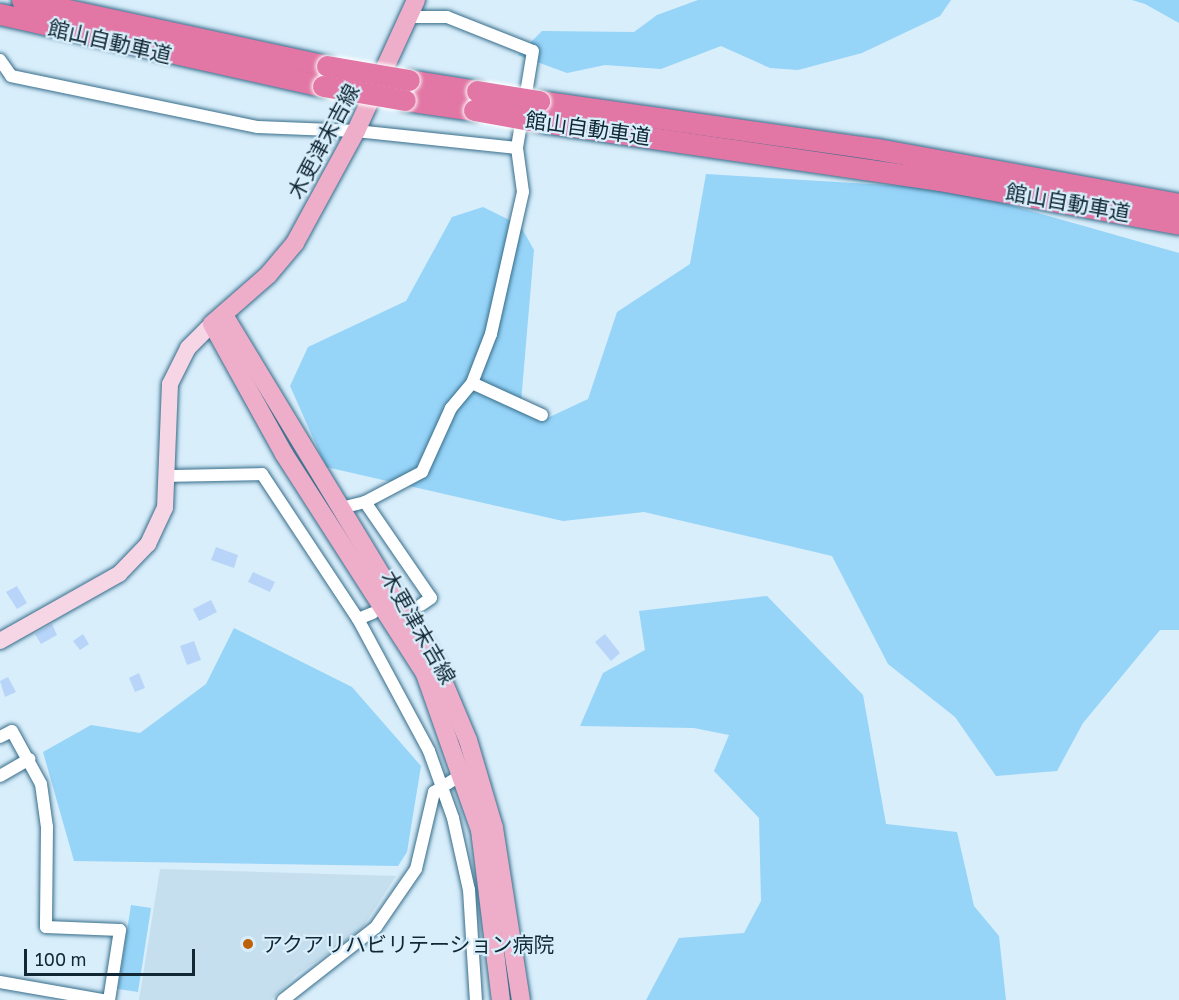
<!DOCTYPE html>
<meta charset="utf-8">
<style>
body{margin:0}
#map{position:relative;width:1179px;height:1000px;overflow:hidden;background:#d8eefb;font-family:"Golos Text","Noto Sans JP",sans-serif}
div>[style]{position:absolute}
[style*='--x']{left:calc(var(--x)*1px);top:calc(var(--y)*1px);width:calc(var(--w)*1px);rotate:calc(var(--a)*1deg)}
.built>*{inset:0;background:#c6dfee}
.green>*{inset:0;background:#96d4f8}
.building>*{inset:0;background:#b8d5f9}
.roads{filter:drop-shadow(0 0 2px #376d8a) drop-shadow(0 0 2px #376d8a)}
.street>*{height:12px;margin:-6px;padding:0 6px;transform-origin:6px;border-radius:6px;background:#fff}
.secondary>*{height:16px;margin:-8px;padding:0 8px;transform-origin:8px;border-radius:8px;background:#f6d6e4}
.primary>*{height:18px;margin:-9px;padding:0 9px;transform-origin:9px;border-radius:9px;background:#eeadc8}
.highway>*{height:21px;margin:-10.5px;padding:0 10.5px;transform-origin:10.5px;border-radius:10.5px;background:#e276a4}
.bridges{filter:drop-shadow(0 0 2px #fff) drop-shadow(0 0 2px #fff)}
.highway-bridge>*{height:21px;margin:-10.5px;padding:0 10.5px;transform-origin:10.5px;border-radius:10.5px;background:#e276a4}
.dots>*{width:16px;height:16px;translate:-50% -50%;box-sizing:border-box;border:3px solid #d8eefb;border-radius:50%}
span{translate:-50% -50%;white-space:nowrap;text-align:center;line-height:1.15;-webkit-text-stroke:4.5px #d8eefb;paint-order:stroke}
.street-label{font-size:21px;color:#112734}
.poi-label{font-size:21px;color:#112734}
.left{translate:0 -50%;text-align:left}
.scale{position:absolute;left:24px;top:949px;width:171px;height:27px;box-sizing:border-box;border:3px solid #112734;border-top:0;padding-left:8px;font-size:18px;line-height:21px;white-space:nowrap;color:#112734;-webkit-text-stroke:4px #d8eefb;paint-order:stroke}
</style>
<div id="map">
<div class="built">
<i style="clip-path:polygon(160px 869px,396px 876px,359px 933px,296px 975px,271px 1000px,139px 1000px)"></i>
</div>
<div class="green">
<i style="clip-path:polygon(698px 0,951px 0,940px 16px,862px 53px,798px 70px,770px 68px,721px 46px,661px 69px,605px 65px,567px 73px,518px 55px,542px 31px,634px 32px,657px 15px)"></i>
<i style="clip-path:polygon(1132px 0,1179px 0,1179px 23px,1145px 4px)"></i>
<i style="clip-path:polygon(706px 174px,954px 189px,1179px 253px,1179px 630px,1160px 630px,1083px 723px,1057px 771px,996px 776px,955px 717px,888px 664px,832px 556px,644px 512px,563px 521px,326px 467px,290px 386px,308px 347px,406px 301px,452px 217px,483px 207px,520px 225px,534px 250px,521px 402px,541px 421px,588px 399px,617px 312px,690px 264px)"></i>
<i style="clip-path:polygon(767px 596px,863px 695px,886px 824px,957px 832px,974px 906px,999px 936px,1006px 1000px,646px 1000px,679px 938px,744px 933px,761px 901px,759px 818px,714px 771px,729px 735px,694px 728px,580px 726px,603px 673px,645px 650px,639px 611px)"></i>
<i style="clip-path:polygon(234px 628px,352px 687px,421px 766px,407px 852px,398px 866px,74px 861px,43px 752px,91px 725px,140px 733px,206px 684px)"></i>
<i style="clip-path:polygon(131px 905px,151px 908px,138px 992px,118px 989px)"></i>
</div>
<div class="building">
<i style="clip-path:polygon(216px 547px,238px 555px,234px 568px,211px 560px)"></i>
<i style="clip-path:polygon(253px 572px,275px 582px,270px 592px,248px 582px)"></i>
<i style="clip-path:polygon(17px 586px,27px 603px,17px 609px,6px 592px)"></i>
<i style="clip-path:polygon(211px 600px,217px 612px,199px 621px,193px 609px)"></i>
<i style="clip-path:polygon(52px 624px,57px 635px,41px 644px,35px 634px)"></i>
<i style="clip-path:polygon(83px 634px,89px 644px,80px 650px,73px 641px)"></i>
<i style="clip-path:polygon(605px 634px,620px 653px,611px 661px,595px 642px)"></i>
<i style="clip-path:polygon(194px 641px,201px 660px,187px 665px,180px 646px)"></i>
<i style="clip-path:polygon(139px 673px,145px 688px,135px 692px,129px 678px)"></i>
<i style="clip-path:polygon(8px 677px,16px 692px,5px 697px,0 681px)"></i>
</div>
<div class="roads">
<div class="street">
<i style="--x:408;--y:17;--w:39;--a:0"></i>
<i style="--x:447;--y:17;--w:92;--a:21.6"></i>
<i style="--x:533;--y:51;--w:98;--a:99.4"></i>
<i style="--x:517;--y:148;--w:44;--a:82.2"></i>
<i style="--x:523;--y:192;--w:146;--a:102.7"></i>
<i style="--x:491;--y:334;--w:53;--a:111.2"></i>
<i style="--x:472;--y:383;--w:33;--a:130"></i>
<i style="--x:451;--y:408;--w:70;--a:114.4"></i>
<i style="--x:422;--y:472;--w:64;--a:152.2"></i>
<i style="--x:365;--y:502;--w:116;--a:55.5"></i>
<i style="--x:431;--y:598;--w:12;--a:145"></i>
<i style="--x:0;--y:60;--w:19;--a:55"></i>
<i style="--x:11;--y:76;--w:252;--a:11.7"></i>
<i style="--x:258;--y:127;--w:98;--a:2.3"></i>
<i style="--x:356;--y:131;--w:162;--a:6"></i>
<i style="--x:472;--y:383;--w:77;--a:24.6"></i>
<i style="--x:168;--y:476;--w:94;--a:-1.2"></i>
<i style="--x:262;--y:474;--w:174;--a:56.5"></i>
<i style="--x:358;--y:619;--w:150;--a:61.7"></i>
<i style="--x:429;--y:751;--w:71;--a:70.3"></i>
<i style="--x:453;--y:818;--w:74;--a:77.5"></i>
<i style="--x:469;--y:890;--w:110;--a:86.4"></i>
<i style="--x:341;--y:508;--w:25;--a:-14"></i>
<i style="--x:358;--y:619;--w:16;--a:-22"></i>
<i style="--x:0;--y:737;--w:13;--a:-27"></i>
<i style="--x:12;--y:731;--w:60;--a:61.3"></i>
<i style="--x:41;--y:784;--w:43;--a:82.1"></i>
<i style="--x:47;--y:827;--w:100;--a:90.6"></i>
<i style="--x:46;--y:927;--w:74;--a:2.3"></i>
<i style="--x:120;--y:930;--w:71;--a:98.9"></i>
<i style="--x:0;--y:776;--w:34;--a:-30"></i>
<i style="--x:0;--y:982;--w:105;--a:9.9"></i>
<i style="--x:283;--y:1000;--w:118;--a:-38.1"></i>
<i style="--x:376;--y:927;--w:70;--a:-55.4"></i>
<i style="--x:416;--y:869;--w:79;--a:-76.8"></i>
<i style="--x:434;--y:792;--w:36;--a:-32"></i>
</div>
<div class="secondary">
<i style="--x:0;--y:641;--w:137;--a:-29.4"></i>
<i style="--x:119;--y:574;--w:42;--a:-46"></i>
<i style="--x:148;--y:544;--w:40;--a:-65"></i>
<i style="--x:165;--y:508;--w:124;--a:-87.7"></i>
<i style="--x:170;--y:384;--w:40;--a:-63.4"></i>
<i style="--x:188;--y:348;--w:34;--a:-45"></i>
</div>
<div class="primary">
<i style="--x:416;--y:0;--w:144;--a:114.6"></i>
<i style="--x:356;--y:131;--w:128;--a:118.6"></i>
<i style="--x:295;--y:243;--w:42;--a:130.2"></i>
<i style="--x:268;--y:275;--w:74;--a:138.8"></i>
<i style="--x:212;--y:324;--w:149;--a:61"></i>
<i style="--x:284;--y:454;--w:261;--a:57.3"></i>
<i style="--x:425;--y:674;--w:165;--a:70.6"></i>
<i style="--x:480;--y:830;--w:171;--a:83"></i>
<i style="--x:224;--y:315;--w:414;--a:58.8"></i>
<i style="--x:438;--y:669;--w:77;--a:67.1"></i>
<i style="--x:468;--y:740;--w:92;--a:73.5"></i>
<i style="--x:494;--y:828;--w:174;--a:81.1"></i>
</div>
<div class="highway">
<i style="--x:22;--y:0;--w:312;--a:12.2"></i>
<i style="--x:0;--y:14;--w:331;--a:12.6"></i>
<i style="--x:409;--y:80;--w:69;--a:9.2"></i>
<i style="--x:405;--y:100;--w:70;--a:8.2"></i>
<i style="--x:539;--y:101;--w:341;--a:8.1"></i>
<i style="--x:877;--y:149;--w:307;--a:10.3"></i>
<i style="--x:535;--y:121;--w:409;--a:8.3"></i>
<i style="--x:940;--y:180;--w:243;--a:10.4"></i>
</div>
</div>
<div class="bridges">
<div class="highway-bridge">
<i style="--x:327;--y:66;--w:83;--a:9.7"></i>
<i style="--x:323;--y:86;--w:83;--a:9.7"></i>
<i style="--x:477;--y:91;--w:63;--a:9.2"></i>
<i style="--x:474;--y:110;--w:62;--a:10.2"></i>
</div>
</div>
<div class="dots">
<i style="left:248px;top:944px;background:#bd610b"></i>
</div>
<div class="street-label">
<span style="left:110px;top:41px;rotate:13deg">館山自動車道</span>
<span style="left:588px;top:128px;rotate:8deg">館山自動車道</span>
<span style="left:323px;top:141px;rotate:-62deg">木更津末吉線</span>
<span style="left:1068px;top:202px;rotate:10deg">館山自動車道</span>
<span style="left:419px;top:627px;rotate:60deg">木更津末吉線</span>
</div>
<div class="poi-label">
<span class="left" style="left:262px;top:944px">アクアリハビリテーション病院</span>
</div>
<div class="scale">100 m</div>
</div>
